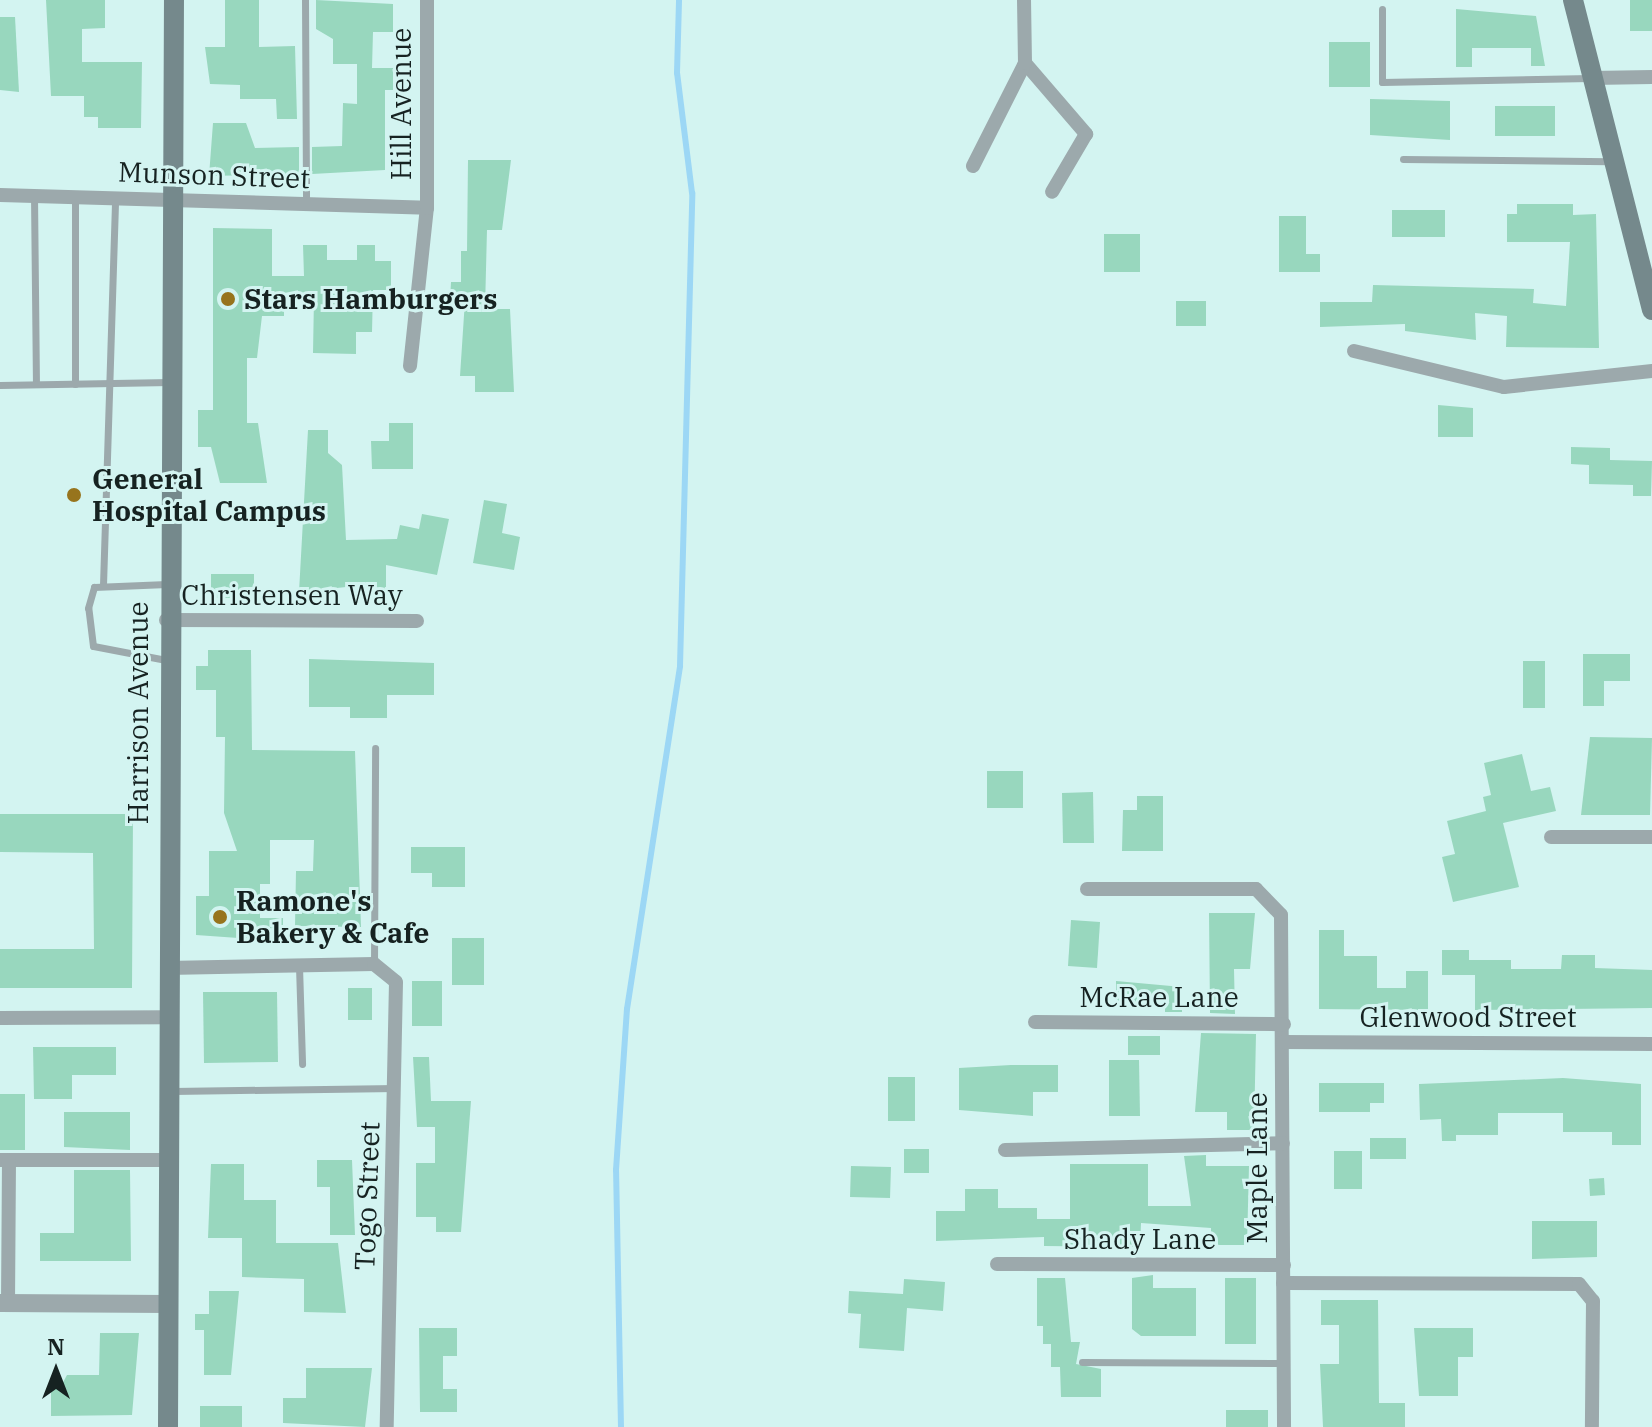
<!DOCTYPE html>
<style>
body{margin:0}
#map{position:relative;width:1652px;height:1427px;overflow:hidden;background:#d3f4f1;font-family:"IBM Plex Serif",serif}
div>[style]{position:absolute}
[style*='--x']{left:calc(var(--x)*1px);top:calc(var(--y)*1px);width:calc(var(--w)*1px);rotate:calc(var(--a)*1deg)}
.stream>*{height:6px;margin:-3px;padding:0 3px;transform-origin:3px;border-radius:3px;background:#9cd7f5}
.building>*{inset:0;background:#98d7be}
.service>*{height:7px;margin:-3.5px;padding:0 3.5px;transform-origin:3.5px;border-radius:3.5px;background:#9ca9ac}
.minor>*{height:14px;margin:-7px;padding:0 7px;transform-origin:7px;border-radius:7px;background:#9ca9ac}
.tertiary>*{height:18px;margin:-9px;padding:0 9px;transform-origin:9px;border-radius:9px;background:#9ca9ac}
.secondary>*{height:20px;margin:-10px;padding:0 10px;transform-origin:10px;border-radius:10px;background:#75898c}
.dots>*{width:22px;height:22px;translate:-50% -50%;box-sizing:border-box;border:4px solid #d3f4f1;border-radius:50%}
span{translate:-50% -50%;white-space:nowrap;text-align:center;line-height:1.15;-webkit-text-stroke:6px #d3f4f1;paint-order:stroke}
.street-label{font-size:28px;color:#162221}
.poi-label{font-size:28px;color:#162221;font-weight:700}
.left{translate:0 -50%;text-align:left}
.north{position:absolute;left:16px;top:1331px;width:80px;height:80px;-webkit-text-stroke:6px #d3f4f1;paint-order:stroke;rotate:0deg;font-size:22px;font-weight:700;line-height:32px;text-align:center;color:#162221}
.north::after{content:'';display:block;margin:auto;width:28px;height:36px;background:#162221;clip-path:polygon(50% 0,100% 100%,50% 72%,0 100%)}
</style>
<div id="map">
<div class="stream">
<i style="--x:621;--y:1427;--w:257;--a:-91.1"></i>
<i style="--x:616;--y:1170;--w:161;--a:-86.1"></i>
<i style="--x:627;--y:1009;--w:347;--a:-81.2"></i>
<i style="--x:680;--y:666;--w:473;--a:-88.5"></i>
<i style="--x:692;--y:193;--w:121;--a:-97.1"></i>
<i style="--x:677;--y:73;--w:73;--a:-88.4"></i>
</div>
<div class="building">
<i style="clip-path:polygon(46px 0,105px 0,105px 28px,82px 29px,82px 62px,142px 62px,141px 128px,98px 128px,98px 117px,84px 117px,84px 96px,51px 96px)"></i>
<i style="clip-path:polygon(225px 0,259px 0,259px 47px,295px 46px,297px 119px,277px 119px,276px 99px,240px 99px,240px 85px,210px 84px,205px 47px,225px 47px)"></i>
<i style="clip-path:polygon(316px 0,393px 4px,393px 32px,373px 32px,372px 68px,393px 68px,393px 90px,385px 90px,385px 170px,312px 174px,312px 147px,342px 146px,343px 103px,357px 104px,357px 64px,333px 64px,333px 39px,316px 29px)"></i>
<i style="clip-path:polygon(1630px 0,1652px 0,1652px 31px,1630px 31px)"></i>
<i style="clip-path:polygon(1456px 9px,1536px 16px,1545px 66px,1531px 66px,1531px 48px,1472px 48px,1472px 67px,1456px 67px)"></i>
<i style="clip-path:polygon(0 17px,15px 17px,19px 92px,0 90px)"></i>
<i style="clip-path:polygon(1329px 42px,1370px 42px,1370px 87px,1329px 87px)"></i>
<i style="clip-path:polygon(1370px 99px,1450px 101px,1450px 140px,1370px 135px)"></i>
<i style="clip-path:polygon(1495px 106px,1555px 106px,1555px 136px,1495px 136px)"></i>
<i style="clip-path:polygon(213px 123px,246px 123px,255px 148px,299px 147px,299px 174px,209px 176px)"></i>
<i style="clip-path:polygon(468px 160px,511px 160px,502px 230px,487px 230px,485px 309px,510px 309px,514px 392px,475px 392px,475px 376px,460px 376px,465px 300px,450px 300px,451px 282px,461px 282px,461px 251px,467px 251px)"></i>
<i style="clip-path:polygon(1517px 204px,1573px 204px,1573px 215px,1596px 214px,1599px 348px,1506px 347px,1507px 316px,1475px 313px,1476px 340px,1405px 331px,1405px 324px,1320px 327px,1320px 302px,1372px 302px,1373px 285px,1534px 289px,1533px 303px,1566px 306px,1570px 242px,1507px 242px,1507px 214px,1517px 214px)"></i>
<i style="clip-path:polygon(1392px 210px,1445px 210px,1445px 237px,1392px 237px)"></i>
<i style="clip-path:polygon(1279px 216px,1306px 216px,1306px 254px,1320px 254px,1320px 272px,1279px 272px)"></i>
<i style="clip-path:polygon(213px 228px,272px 229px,272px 276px,304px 276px,303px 245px,327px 245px,327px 260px,357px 260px,357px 245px,375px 245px,375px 261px,391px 261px,391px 290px,373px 290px,372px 332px,356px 332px,356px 354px,313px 353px,314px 297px,284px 298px,284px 316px,262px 316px,257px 358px,247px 358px,247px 423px,258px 423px,267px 483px,220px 483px,211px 447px,198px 447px,198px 410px,213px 410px)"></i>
<i style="clip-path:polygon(1104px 234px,1140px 234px,1140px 272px,1104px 272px)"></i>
<i style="clip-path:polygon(1176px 301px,1206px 301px,1206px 326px,1176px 326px)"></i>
<i style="clip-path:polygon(1438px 405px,1473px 408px,1473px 437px,1438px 437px)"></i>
<i style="clip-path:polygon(389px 423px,413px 423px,413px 469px,372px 469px,371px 441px,389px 441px)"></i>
<i style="clip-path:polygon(308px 430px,328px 430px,328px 453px,342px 465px,346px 540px,397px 539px,400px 525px,419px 529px,422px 514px,449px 519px,437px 575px,386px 565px,386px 598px,365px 598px,365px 585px,299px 592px)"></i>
<i style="clip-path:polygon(1571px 447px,1610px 448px,1610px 460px,1652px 461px,1651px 496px,1633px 496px,1633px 485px,1589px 484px,1589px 465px,1571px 464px)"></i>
<i style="clip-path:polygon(484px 500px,507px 504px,502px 533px,520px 537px,514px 570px,473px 563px)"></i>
<i style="clip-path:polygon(211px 574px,254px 574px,254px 598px,211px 598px)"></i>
<i style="clip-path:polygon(208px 650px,251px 650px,252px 750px,355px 751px,361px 927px,295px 926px,296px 871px,313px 871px,314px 840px,270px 840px,270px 884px,260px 884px,260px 918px,283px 918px,283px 941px,196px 935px,196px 896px,209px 896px,209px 851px,237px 851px,224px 813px,225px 737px,216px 737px,216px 690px,196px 690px,196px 666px,208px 666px)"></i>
<i style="clip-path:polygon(1583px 654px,1630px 654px,1630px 681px,1604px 681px,1604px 706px,1583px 706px)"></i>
<i style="clip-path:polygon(309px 659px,434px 663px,434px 695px,387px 695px,387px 718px,350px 718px,350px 707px,309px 707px)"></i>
<i style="clip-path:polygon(1523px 661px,1545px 661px,1545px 708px,1523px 708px)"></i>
<i style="clip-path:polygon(1590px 737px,1652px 738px,1650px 815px,1581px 815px)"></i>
<i style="clip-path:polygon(1522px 754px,1531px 791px,1550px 787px,1556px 811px,1503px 823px,1519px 887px,1453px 902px,1442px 857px,1455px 854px,1447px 821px,1486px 811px,1483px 797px,1491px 795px,1484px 763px)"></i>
<i style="clip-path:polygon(987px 771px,1023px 771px,1023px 808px,987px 808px)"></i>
<i style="clip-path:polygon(1093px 792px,1094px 843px,1063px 843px,1062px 793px)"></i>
<i style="clip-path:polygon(1137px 796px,1163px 796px,1163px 851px,1122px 851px,1123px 810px,1137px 810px)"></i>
<i style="clip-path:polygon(0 814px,133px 814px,132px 988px,0 988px,0 949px,94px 949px,93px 853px,0 852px)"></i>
<i style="clip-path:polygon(411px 847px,465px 847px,465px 887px,432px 887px,432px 873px,411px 873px)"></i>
<i style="clip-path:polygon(1209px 913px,1255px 913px,1250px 969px,1234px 969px,1235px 1014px,1210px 1013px)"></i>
<i style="clip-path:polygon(1071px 920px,1100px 922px,1097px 968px,1068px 966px)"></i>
<i style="clip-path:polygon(1319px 930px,1344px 930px,1344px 956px,1377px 956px,1377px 988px,1406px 988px,1406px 971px,1428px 971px,1428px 1010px,1319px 1009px)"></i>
<i style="clip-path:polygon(452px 938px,484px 938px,484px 985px,452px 985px)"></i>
<i style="clip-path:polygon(1442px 950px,1469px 950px,1469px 960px,1511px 960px,1511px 969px,1561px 969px,1562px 955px,1595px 955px,1595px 968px,1652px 970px,1652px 1008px,1475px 1010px,1475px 975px,1442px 975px)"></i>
<i style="clip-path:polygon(412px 981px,442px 981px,442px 1026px,412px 1026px)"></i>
<i style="clip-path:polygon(1116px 981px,1182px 987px,1182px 1012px,1165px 1012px,1165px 1005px,1116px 1005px)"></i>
<i style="clip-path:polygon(348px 988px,372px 988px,372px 1020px,348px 1020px)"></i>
<i style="clip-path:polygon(203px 992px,277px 992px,278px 1062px,204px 1063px)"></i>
<i style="clip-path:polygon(1201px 1033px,1256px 1034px,1254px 1130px,1227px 1130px,1227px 1112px,1195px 1112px)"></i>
<i style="clip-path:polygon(1128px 1036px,1160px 1036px,1160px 1055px,1128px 1055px)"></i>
<i style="clip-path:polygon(33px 1047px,116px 1047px,116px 1075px,72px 1075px,72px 1099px,34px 1099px)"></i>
<i style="clip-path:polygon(413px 1057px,429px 1057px,431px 1101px,471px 1101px,461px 1232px,436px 1232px,436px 1217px,416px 1217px,416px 1163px,435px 1163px,435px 1127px,417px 1127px)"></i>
<i style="clip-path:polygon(1109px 1060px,1139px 1060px,1140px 1116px,1109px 1116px)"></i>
<i style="clip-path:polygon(1011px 1065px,1058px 1065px,1058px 1092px,1033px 1092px,1033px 1116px,959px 1110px,959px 1068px)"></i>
<i style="clip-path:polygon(888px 1077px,915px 1077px,915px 1121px,888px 1121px)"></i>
<i style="clip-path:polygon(1563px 1078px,1641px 1084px,1641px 1145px,1612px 1145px,1612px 1132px,1563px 1132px,1563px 1113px,1498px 1113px,1498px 1135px,1456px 1135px,1456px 1141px,1442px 1141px,1441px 1119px,1420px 1120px,1419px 1084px)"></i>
<i style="clip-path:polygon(1319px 1083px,1384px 1083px,1384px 1103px,1370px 1103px,1370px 1112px,1319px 1112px)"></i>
<i style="clip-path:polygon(0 1094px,25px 1094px,25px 1150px,0 1150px)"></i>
<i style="clip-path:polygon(64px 1112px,130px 1112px,130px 1150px,64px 1147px)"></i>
<i style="clip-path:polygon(1370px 1138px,1406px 1138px,1406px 1159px,1370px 1159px)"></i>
<i style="clip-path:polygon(904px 1149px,929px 1149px,929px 1173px,904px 1173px)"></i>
<i style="clip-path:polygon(1334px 1151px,1362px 1151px,1362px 1189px,1334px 1189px)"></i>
<i style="clip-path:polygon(1206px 1155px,1206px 1166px,1249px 1166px,1247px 1245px,1211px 1245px,1211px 1228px,1141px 1223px,1140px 1247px,1044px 1246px,1044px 1237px,936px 1241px,936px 1211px,965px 1211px,965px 1189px,998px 1189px,998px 1208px,1037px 1208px,1037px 1219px,1070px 1219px,1070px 1164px,1148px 1164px,1148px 1206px,1191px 1206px,1184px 1156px)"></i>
<i style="clip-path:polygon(317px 1160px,352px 1160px,355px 1235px,330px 1235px,330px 1187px,317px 1187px)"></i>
<i style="clip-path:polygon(211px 1164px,244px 1164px,244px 1200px,276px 1200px,276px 1243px,338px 1243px,346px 1313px,304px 1312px,304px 1279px,242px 1277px,242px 1238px,208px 1238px)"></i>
<i style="clip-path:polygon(851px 1166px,891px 1167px,890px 1198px,850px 1197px)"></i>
<i style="clip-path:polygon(74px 1170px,130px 1170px,131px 1261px,40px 1261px,40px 1233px,74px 1233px)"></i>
<i style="clip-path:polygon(1604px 1178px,1605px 1195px,1590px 1196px,1589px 1179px)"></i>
<i style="clip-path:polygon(1532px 1221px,1597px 1221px,1597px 1257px,1532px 1259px)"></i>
<i style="clip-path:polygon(1153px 1275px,1153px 1288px,1196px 1288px,1196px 1336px,1141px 1336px,1132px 1329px,1132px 1278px)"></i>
<i style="clip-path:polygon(1037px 1278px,1065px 1278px,1071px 1342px,1080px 1342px,1076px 1364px,1101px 1369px,1101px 1397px,1061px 1397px,1060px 1367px,1051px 1367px,1051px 1344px,1043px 1344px,1043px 1326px,1037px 1326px)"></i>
<i style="clip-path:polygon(1225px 1278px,1256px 1278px,1256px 1344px,1225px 1344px)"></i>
<i style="clip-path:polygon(904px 1279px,945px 1282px,943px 1311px,907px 1308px,904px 1351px,859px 1348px,861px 1314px,848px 1313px,849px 1291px,903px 1294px)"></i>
<i style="clip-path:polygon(209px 1291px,239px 1291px,231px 1375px,204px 1375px,204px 1330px,195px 1330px,195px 1314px,209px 1314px)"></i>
<i style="clip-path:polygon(1321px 1300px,1378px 1300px,1379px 1403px,1405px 1403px,1405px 1427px,1323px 1427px,1320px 1364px,1339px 1364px,1339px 1325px,1321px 1325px)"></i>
<i style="clip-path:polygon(419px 1328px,457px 1328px,457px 1356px,443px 1356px,443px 1389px,457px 1389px,457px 1412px,420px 1412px)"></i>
<i style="clip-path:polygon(1414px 1328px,1473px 1328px,1473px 1357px,1458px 1357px,1458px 1396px,1419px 1396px)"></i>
<i style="clip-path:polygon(100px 1333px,139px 1333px,132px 1415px,51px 1416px,51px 1389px,60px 1388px,67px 1375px,99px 1375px)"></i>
<i style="clip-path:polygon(306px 1368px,372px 1368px,365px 1427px,283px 1423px,283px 1398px,306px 1398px)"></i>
<i style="clip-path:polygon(200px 1406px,242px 1406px,242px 1427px,200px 1427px)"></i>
<i style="clip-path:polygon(1226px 1410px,1268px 1410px,1268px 1427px,1226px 1427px)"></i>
</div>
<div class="service">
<i style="--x:305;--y:0;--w:205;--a:89.7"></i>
<i style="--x:1382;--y:9;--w:73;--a:90"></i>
<i style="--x:1382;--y:82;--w:208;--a:-1.1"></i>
<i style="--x:1403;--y:159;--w:207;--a:0.6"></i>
<i style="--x:34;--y:195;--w:189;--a:89.4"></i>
<i style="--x:75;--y:196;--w:188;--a:90"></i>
<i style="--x:0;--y:385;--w:170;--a:-1"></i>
<i style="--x:103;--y:585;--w:386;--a:-88.2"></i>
<i style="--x:166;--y:660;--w:74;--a:-169.1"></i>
<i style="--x:93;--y:646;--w:38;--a:-97"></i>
<i style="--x:88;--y:608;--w:22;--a:-74"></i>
<i style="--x:94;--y:587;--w:73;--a:-2.4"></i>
<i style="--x:374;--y:964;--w:216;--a:-89.7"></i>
<i style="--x:299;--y:966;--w:98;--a:88.2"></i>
<i style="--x:173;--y:1091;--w:223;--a:-0.8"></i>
<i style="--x:1082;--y:1362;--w:201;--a:0.3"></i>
</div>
<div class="minor">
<i style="--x:1025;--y:63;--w:94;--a:49.3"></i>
<i style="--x:1086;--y:134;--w:67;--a:120.4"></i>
<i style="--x:1592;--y:78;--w:60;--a:-1"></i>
<i style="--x:973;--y:166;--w:115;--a:-63.2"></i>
<i style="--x:1025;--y:63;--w:63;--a:-90.9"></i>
<i style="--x:0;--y:195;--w:427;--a:1.7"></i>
<i style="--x:1354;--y:351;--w:154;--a:13.5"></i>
<i style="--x:1504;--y:387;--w:149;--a:-6.2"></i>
<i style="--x:410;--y:366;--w:159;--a:-83.9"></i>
<i style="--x:427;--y:208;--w:208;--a:-90"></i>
<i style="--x:166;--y:620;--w:251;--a:0.2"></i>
<i style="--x:1551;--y:837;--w:101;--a:0"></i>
<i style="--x:1087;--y:889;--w:169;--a:0"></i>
<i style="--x:1256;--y:889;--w:36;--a:46"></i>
<i style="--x:1281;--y:915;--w:512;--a:89.66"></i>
<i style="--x:167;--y:968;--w:207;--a:-1.1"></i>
<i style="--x:374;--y:964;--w:28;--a:39"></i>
<i style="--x:396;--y:982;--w:445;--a:91.2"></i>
<i style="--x:0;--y:1018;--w:166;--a:-0.3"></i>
<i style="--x:1035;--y:1022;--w:249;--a:0.5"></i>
<i style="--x:1283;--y:1042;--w:369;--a:0.3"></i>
<i style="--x:1005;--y:1150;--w:278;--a:-1.4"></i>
<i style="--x:0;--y:1160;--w:167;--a:0"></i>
<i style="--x:997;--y:1264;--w:287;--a:0.2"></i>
<i style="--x:1283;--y:1283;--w:296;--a:0.2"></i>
<i style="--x:1579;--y:1284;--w:22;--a:51"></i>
<i style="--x:1593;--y:1301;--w:126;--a:90.5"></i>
<i style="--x:8;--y:1303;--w:143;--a:-89.6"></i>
</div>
<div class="tertiary">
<i style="--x:0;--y:1303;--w:168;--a:0.3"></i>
</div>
<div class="secondary">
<i style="--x:1573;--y:0;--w:320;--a:75.7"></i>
<i style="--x:168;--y:1427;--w:1427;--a:-89.76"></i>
</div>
<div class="dots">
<i style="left:228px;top:299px;background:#97741d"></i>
<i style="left:74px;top:495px;background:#97741d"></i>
<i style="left:220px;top:917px;background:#97741d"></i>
</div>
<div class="street-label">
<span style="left:401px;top:104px;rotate:-90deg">Hill Avenue</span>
<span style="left:214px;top:175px;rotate:2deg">Munson Street</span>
<span style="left:292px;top:595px">Christensen Way</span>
<span style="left:138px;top:713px;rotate:-90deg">Harrison Avenue</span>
<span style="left:1159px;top:997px">McRae Lane</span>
<span style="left:1468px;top:1017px">Glenwood Street</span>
<span style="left:1257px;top:1168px;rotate:-90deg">Maple Lane</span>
<span style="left:367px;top:1196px;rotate:-88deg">Togo Street</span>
<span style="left:1140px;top:1239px">Shady Lane</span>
</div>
<div class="poi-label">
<span class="left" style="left:244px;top:299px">Stars Hamburgers</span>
<span class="left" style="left:92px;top:495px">General<br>Hospital Campus</span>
<span class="left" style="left:236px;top:917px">Ramone's<br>Bakery &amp; Cafe</span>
</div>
<div class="north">N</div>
</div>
